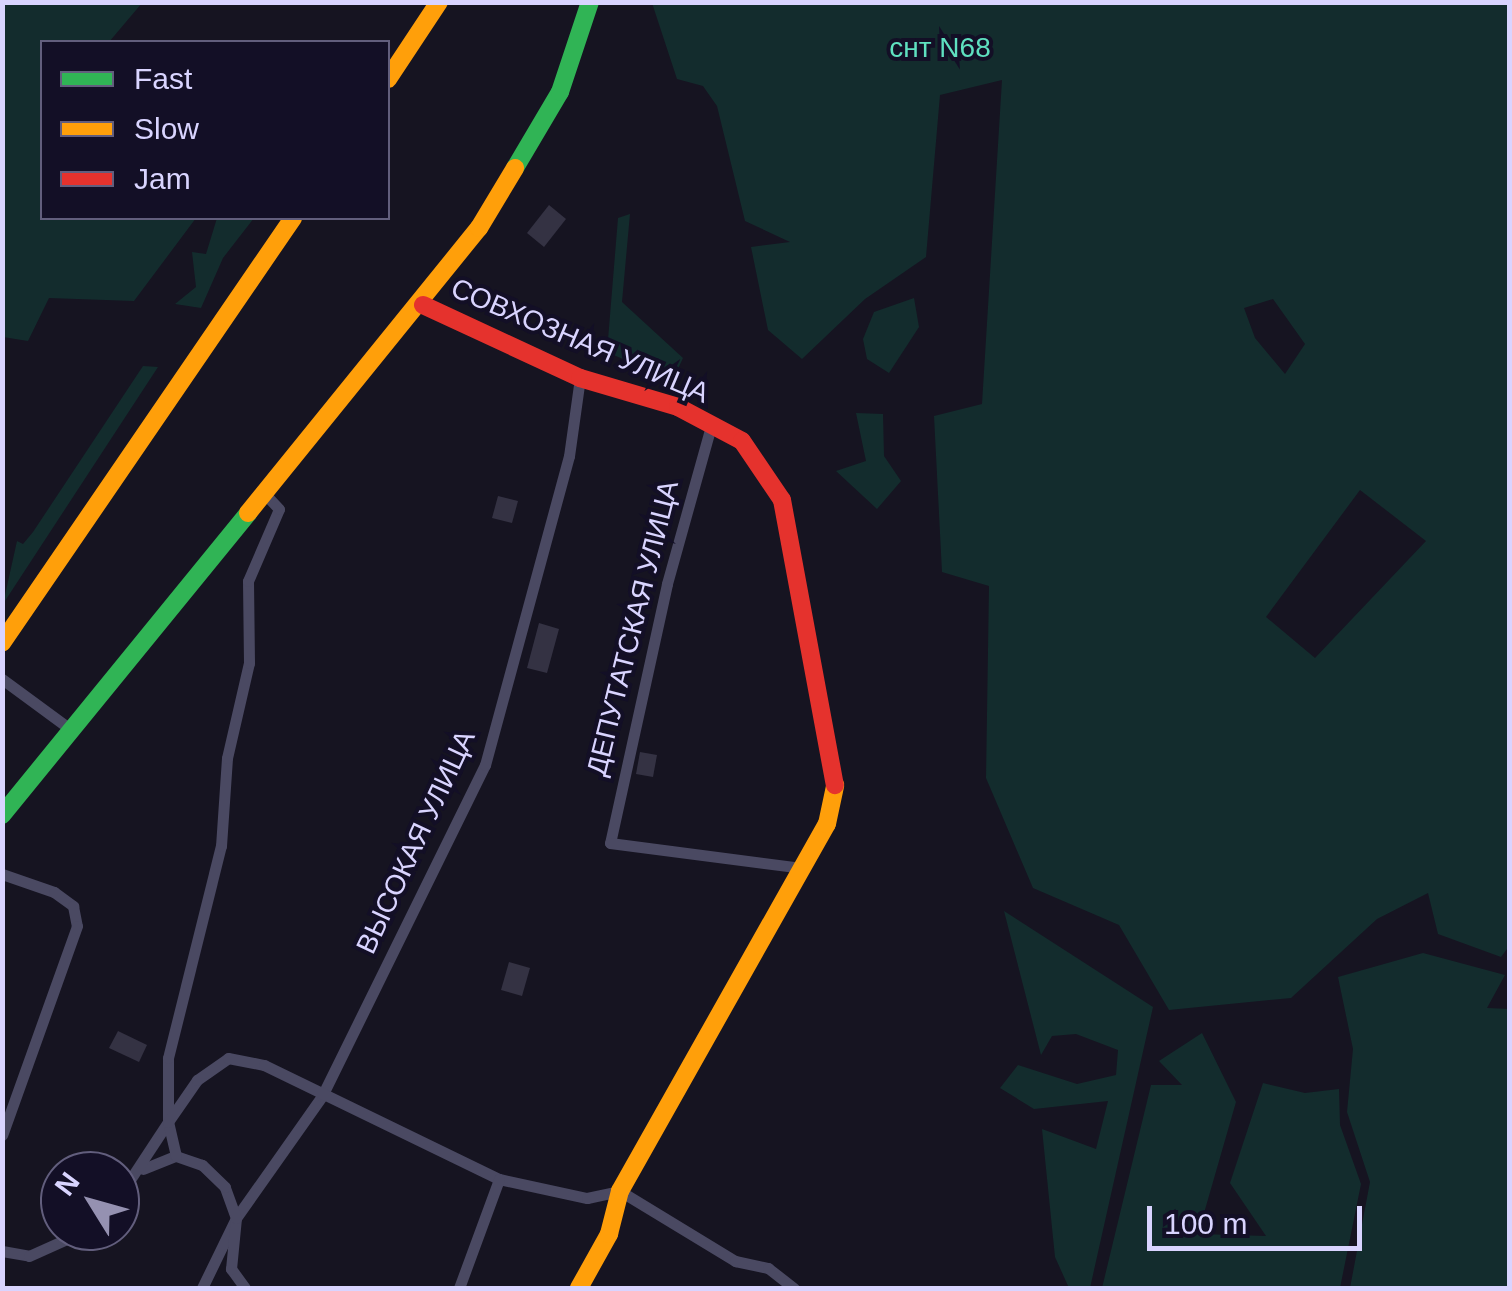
<!DOCTYPE html>
<meta charset="utf-8">
<style>
body{margin:0}
#map{position:relative;width:1512px;height:1291px;overflow:hidden;background:#161421;font-family:Helvetica,sans-serif}
div>[style]{position:absolute}
[style*='--x']{left:calc(var(--x)*1px);top:calc(var(--y)*1px);width:calc(var(--w)*1px);rotate:calc(var(--a)*1deg)}
.green>*{inset:0;background:#132c2d}
.building>*{inset:0;background:#343243}
.street>*{height:11px;margin:-5.5px;padding:0 5.5px;transform-origin:5.5px;border-radius:5.5px;background:#4a4962}
.fast>*{height:18px;margin:-9px;padding:0 9px;transform-origin:9px;border-radius:9px;background:#30b455}
.slow>*{height:18px;margin:-9px;padding:0 9px;transform-origin:9px;border-radius:9px;background:#ff9f0a}
.jam>*{height:18px;margin:-9px;padding:0 9px;transform-origin:9px;border-radius:9px;background:#e5322d}
span{translate:-50% -50%;white-space:nowrap;text-align:center;line-height:1.15;-webkit-text-stroke:8px #130f26;paint-order:stroke}
.park-label{font-size:28px;color:#5fe0c0}
.street-label{font-size:28px;color:#d9d4ff}
.frame{position:absolute;inset:0;border:5px solid #d9d4ff;pointer-events:none}
.legend{position:absolute;left:40px;top:40px;width:350px;height:180px;box-sizing:border-box;background:#130f26;border:2px solid #625e7d;margin:0;padding:12px 18px;list-style:none;font-size:30px;color:#d9d4ff}
.legend li{display:flex;align-items:center;gap:20px;height:50px}
.legend b{width:50px;border:2px solid #625e7d}
.north{position:absolute;left:40px;top:1151px;width:100px;height:100px;box-sizing:border-box;background:#130f26;border:2px solid #625e7d;border-radius:50%;rotate:307deg;font-size:28px;font-weight:700;line-height:40px;text-align:center;color:#d9d4ff}
.north::after{content:'';display:block;margin:auto;width:35px;height:45px;background:#9591b1;clip-path:polygon(50% 0,100% 100%,50% 72%,0 100%)}
.scale{position:absolute;left:1147px;top:1206px;width:215px;height:45px;box-sizing:border-box;border:5px solid #d9d4ff;border-top:0;padding-left:12px;font-size:30px;line-height:35px;white-space:nowrap;color:#d9d4ff;-webkit-text-stroke:8px #130f26;paint-order:stroke}
</style>
<div id="map">
<div class="green">
<i style="clip-path:polygon(3px 2px,142px 3px,109px 42px,42px 42px,42px 218px,196px 218px,134px 301px,49px 298px,28px 341px,3px 337px)"></i>
<i style="clip-path:polygon(evenodd,652px 3px,1509px 3px,1510px 945px,1501px 957px,1438px 934px,1428px 893px,1377px 919px,1291px 998px,1169px 1010px,1119px 925px,1033px 888px,986px 778px,989px 586px,942px 572px,934px 416px,982px 404px,1002px 80px,940px 95px,926px 257px,865px 299px,802px 359px,768px 330px,751px 247px,790px 242px,745px 221px,717px 106px,703px 86px,677px 79px,652px 3px,1273px 299px,1305px 344px,1285px 374px,1255px 338px,1244px 308px,1273px 299px,652px 3px,1360px 490px,1426px 541px,1315px 658px,1266px 617px,1360px 490px)"></i>
<i style="clip-path:polygon(630px 214px,622px 302px,683px 358px,677px 371px,652px 372px,607px 352px,618px 218px)"></i>
<i style="clip-path:polygon(217px 218px,254px 218px,223px 258px,201px 308px,175px 304px,196px 287px,192px 252px,206px 254px)"></i>
<i style="clip-path:polygon(914px 298px,919px 327px,889px 373px,867px 359px,863px 339px,874px 312px)"></i>
<i style="clip-path:polygon(143px 366px,158px 367px,3px 604px,17px 541px,23px 544px,33px 532px)"></i>
<i style="clip-path:polygon(856px 413px,883px 414px,884px 456px,901px 481px,877px 509px,836px 471px,866px 461px)"></i>
<i style="clip-path:polygon(1004px 911px,1153px 1007px,1090px 1288px,1069px 1288px,1055px 1257px,1042px 1129px,1096px 1149px,1108px 1101px,1034px 1109px,1000px 1088px,1018px 1065px,1077px 1084px,1116px 1075px,1118px 1050px,1076px 1034px,1052px 1036px,1041px 1055px)"></i>
<i style="clip-path:polygon(1423px 953px,1505px 975px,1487px 1008px,1509px 1009px,1509px 1288px,1350px 1288px,1370px 1182px,1347px 1112px,1353px 1049px,1338px 977px)"></i>
<i style="clip-path:polygon(1202px 1033px,1236px 1102px,1198px 1234px,1266px 1236px,1230px 1183px,1263px 1083px,1305px 1093px,1339px 1089px,1340px 1125px,1361px 1184px,1340px 1288px,1102px 1288px,1151px 1085px,1182px 1085px,1159px 1061px)"></i>
</div>
<div class="building">
<i style="clip-path:polygon(549px 205px,566px 219px,544px 247px,527px 233px)"></i>
<i style="clip-path:polygon(498px 496px,518px 501px,512px 523px,492px 518px)"></i>
<i style="clip-path:polygon(539px 623px,559px 629px,547px 673px,527px 668px)"></i>
<i style="clip-path:polygon(640px 752px,657px 755px,653px 777px,636px 774px)"></i>
<i style="clip-path:polygon(509px 962px,530px 968px,522px 996px,501px 990px)"></i>
<i style="clip-path:polygon(118px 1031px,147px 1045px,139px 1062px,109px 1048px)"></i>
</div>
<div class="street">
<i style="--x:711;--y:426;--w:164;--a:105.6"></i>
<i style="--x:667;--y:584;--w:265;--a:102.4"></i>
<i style="--x:610;--y:843;--w:195;--a:7.4"></i>
<i style="--x:2;--y:679;--w:84;--a:36.3"></i>
<i style="--x:2;--y:874;--w:55;--a:19.1"></i>
<i style="--x:54;--y:892;--w:24;--a:36"></i>
<i style="--x:73;--y:906;--w:20;--a:79"></i>
<i style="--x:77;--y:926;--w:222;--a:109.7"></i>
<i style="--x:143;--y:1169;--w:35;--a:-22"></i>
<i style="--x:120;--y:1195;--w:87;--a:-56.7"></i>
<i style="--x:168;--y:1122;--w:64;--a:-90"></i>
<i style="--x:168;--y:1058;--w:219;--a:-76"></i>
<i style="--x:221;--y:846;--w:88;--a:-86.1"></i>
<i style="--x:227;--y:758;--w:98;--a:-77"></i>
<i style="--x:249;--y:663;--w:82;--a:-90.7"></i>
<i style="--x:248;--y:581;--w:78;--a:-66.7"></i>
<i style="--x:279;--y:509;--w:26;--a:-133"></i>
<i style="--x:2;--y:1251;--w:27;--a:10"></i>
<i style="--x:29;--y:1256;--w:61;--a:-24.1"></i>
<i style="--x:202;--y:1288;--w:78;--a:-64.1"></i>
<i style="--x:236;--y:1218;--w:149;--a:-54.8"></i>
<i style="--x:322;--y:1096;--w:369;--a:-63.8"></i>
<i style="--x:485;--y:765;--w:320;--a:-74.8"></i>
<i style="--x:569;--y:456;--w:79;--a:-82"></i>
<i style="--x:245;--y:1288;--w:24;--a:-126"></i>
<i style="--x:231;--y:1269;--w:51;--a:-84.4"></i>
<i style="--x:236;--y:1218;--w:33;--a:-110"></i>
<i style="--x:225;--y:1187;--w:32;--a:-136"></i>
<i style="--x:202;--y:1165;--w:28;--a:-161"></i>
<i style="--x:176;--y:1156;--w:35;--a:-103"></i>
<i style="--x:168;--y:1122;--w:51;--a:-55.4"></i>
<i style="--x:197;--y:1080;--w:38;--a:-35"></i>
<i style="--x:228;--y:1058;--w:37;--a:11"></i>
<i style="--x:264;--y:1065;--w:261;--a:25.9"></i>
<i style="--x:499;--y:1179;--w:90;--a:12.2"></i>
<i style="--x:587;--y:1198;--w:34;--a:-12"></i>
<i style="--x:620;--y:1191;--w:135;--a:31.3"></i>
<i style="--x:735;--y:1261;--w:34;--a:12"></i>
<i style="--x:768;--y:1268;--w:33;--a:38"></i>
<i style="--x:459;--y:1288;--w:116;--a:-69.8"></i>
</div>
<div class="fast">
<i style="--x:515;--y:168;--w:88;--a:-59.4"></i>
<i style="--x:560;--y:92;--w:95;--a:-71.6"></i>
<i style="--x:2;--y:815;--w:390;--a:-50.8"></i>
</div>
<div class="slow">
<i style="--x:388;--y:79;--w:92;--a:-56.5"></i>
<i style="--x:248;--y:513;--w:367;--a:-51"></i>
<i style="--x:479;--y:228;--w:70;--a:-59"></i>
<i style="--x:2;--y:643;--w:515;--a:-55.6"></i>
<i style="--x:579;--y:1288;--w:62;--a:-60.9"></i>
<i style="--x:609;--y:1234;--w:44;--a:-75.7"></i>
<i style="--x:620;--y:1191;--w:421;--a:-60.6"></i>
<i style="--x:827;--y:824;--w:40;--a:-78"></i>
</div>
<div class="jam">
<i style="--x:423;--y:305;--w:173;--a:24.9"></i>
<i style="--x:580;--y:378;--w:102;--a:16.5"></i>
<i style="--x:678;--y:407;--w:72;--a:28"></i>
<i style="--x:742;--y:441;--w:71;--a:55.9"></i>
<i style="--x:782;--y:500;--w:290;--a:79.5"></i>
</div>
<div class="park-label">
<span style="left:940px;top:48px">снт N68</span>
</div>
<div class="street-label">
<span style="left:580px;top:341px;rotate:23deg">СОВХОЗНАЯ УЛИЦА</span>
<span style="left:633px;top:628px;rotate:-76deg">ДЕПУТАТСКАЯ УЛИЦА</span>
<span style="left:416px;top:842px;rotate:-65deg">ВЫСОКАЯ УЛИЦА</span>
</div>
<div class="frame"></div>
<ul class="legend">
<li><b style="height:12px;background:#30b455"></b>Fast</li>
<li><b style="height:12px;background:#ff9f0a"></b>Slow</li>
<li><b style="height:12px;background:#e5322d"></b>Jam</li>
</ul>
<div class="north">N</div>
<div class="scale">100 m</div>
</div>
